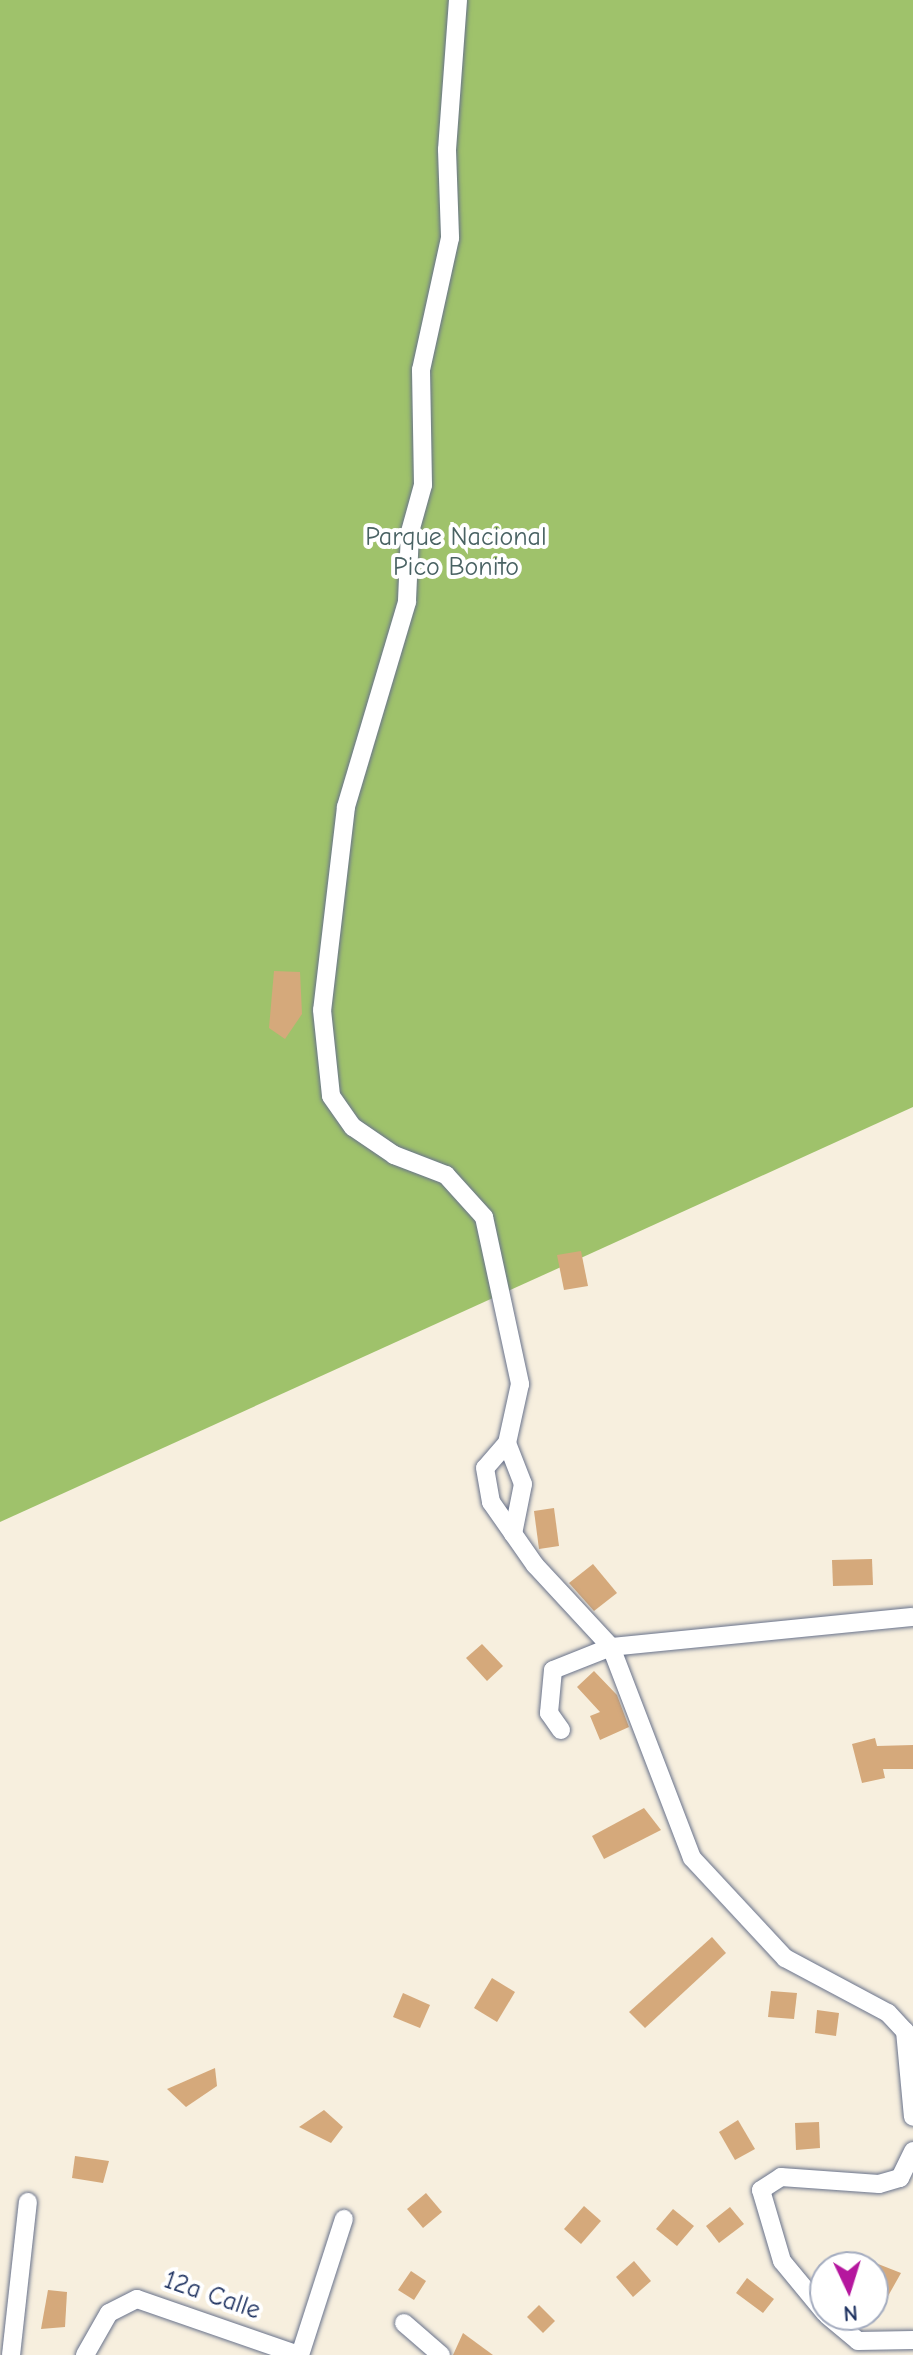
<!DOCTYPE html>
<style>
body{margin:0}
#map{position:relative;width:913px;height:2355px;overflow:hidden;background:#f7efde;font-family:"Comic Neue",sans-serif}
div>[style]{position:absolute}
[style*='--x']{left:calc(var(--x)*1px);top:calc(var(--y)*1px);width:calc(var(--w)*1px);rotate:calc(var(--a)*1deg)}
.green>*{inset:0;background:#9fc26b}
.building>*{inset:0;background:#d5a97b}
.roads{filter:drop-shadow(0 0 2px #68728b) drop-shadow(0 0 2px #68728b)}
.minor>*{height:18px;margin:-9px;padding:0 9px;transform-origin:9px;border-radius:9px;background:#fff}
span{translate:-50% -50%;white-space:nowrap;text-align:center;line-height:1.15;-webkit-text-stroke:8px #fff;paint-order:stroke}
.park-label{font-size:26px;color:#496263}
.street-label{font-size:26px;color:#1b2f5e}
.north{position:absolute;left:809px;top:2251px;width:80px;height:80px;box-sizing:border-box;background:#fff;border:2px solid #a4acbf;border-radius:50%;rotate:176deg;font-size:22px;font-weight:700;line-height:32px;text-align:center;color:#1b2f5e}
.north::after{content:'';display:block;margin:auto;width:28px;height:36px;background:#b5179e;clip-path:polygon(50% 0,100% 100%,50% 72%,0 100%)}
</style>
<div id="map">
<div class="green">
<i style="clip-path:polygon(0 0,913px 0,913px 1107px,0 1522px)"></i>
</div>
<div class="building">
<i style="clip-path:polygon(274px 971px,300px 972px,302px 1014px,285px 1039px,269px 1028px)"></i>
<i style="clip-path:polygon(581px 1251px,588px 1286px,564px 1290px,557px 1255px)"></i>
<i style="clip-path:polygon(554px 1508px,559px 1546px,539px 1549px,534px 1511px)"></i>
<i style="clip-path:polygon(872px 1559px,873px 1585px,833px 1586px,832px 1560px)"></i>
<i style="clip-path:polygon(593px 1564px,617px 1593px,594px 1611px,569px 1583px)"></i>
<i style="clip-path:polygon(482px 1644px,503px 1666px,487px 1681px,466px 1658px)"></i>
<i style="clip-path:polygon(594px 1671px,617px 1695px,629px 1727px,600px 1740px,590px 1716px,600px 1712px,577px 1687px)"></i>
<i style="clip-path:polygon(875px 1738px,877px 1746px,913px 1745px,913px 1769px,883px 1769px,885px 1778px,862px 1783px,852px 1744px)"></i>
<i style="clip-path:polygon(644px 1808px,661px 1830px,604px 1859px,592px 1836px)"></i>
<i style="clip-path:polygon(712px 1937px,726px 1953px,645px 2028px,629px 2012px)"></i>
<i style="clip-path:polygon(492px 1978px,515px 1992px,497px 2022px,474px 2008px)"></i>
<i style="clip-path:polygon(771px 1991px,797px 1993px,794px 2019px,768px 2017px)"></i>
<i style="clip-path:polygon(403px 1993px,430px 2005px,420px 2028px,393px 2017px)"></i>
<i style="clip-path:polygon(817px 2010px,839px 2013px,836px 2036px,815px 2033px)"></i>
<i style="clip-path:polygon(215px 2068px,217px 2086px,186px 2107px,167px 2089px)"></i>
<i style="clip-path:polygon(324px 2110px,343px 2127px,331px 2143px,299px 2127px)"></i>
<i style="clip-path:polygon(738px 2120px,755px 2149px,735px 2160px,719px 2132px)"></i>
<i style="clip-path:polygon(819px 2122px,820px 2148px,796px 2150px,795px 2123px)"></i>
<i style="clip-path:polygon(75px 2156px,109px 2161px,103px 2183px,72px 2178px)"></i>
<i style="clip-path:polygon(426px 2193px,442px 2212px,423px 2228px,407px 2209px)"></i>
<i style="clip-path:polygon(584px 2206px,601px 2221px,581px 2244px,564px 2229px)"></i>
<i style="clip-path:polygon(730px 2207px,744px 2224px,719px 2243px,706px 2226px)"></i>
<i style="clip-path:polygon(673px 2209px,694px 2226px,677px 2246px,656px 2229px)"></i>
<i style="clip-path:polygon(634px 2261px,651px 2281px,633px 2297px,616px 2277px)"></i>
<i style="clip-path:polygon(873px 2262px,901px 2273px,874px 2321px,873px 2320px)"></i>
<i style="clip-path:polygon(411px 2271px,426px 2281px,414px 2300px,398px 2290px)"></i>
<i style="clip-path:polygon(747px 2278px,774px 2299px,763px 2313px,736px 2293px)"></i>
<i style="clip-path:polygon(48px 2290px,67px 2292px,65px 2327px,41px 2329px)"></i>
<i style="clip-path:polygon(539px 2305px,555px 2321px,543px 2333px,527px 2317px)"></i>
<i style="clip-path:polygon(463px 2333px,493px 2355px,453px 2355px)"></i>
</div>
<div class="roads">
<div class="minor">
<i style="--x:458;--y:0;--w:150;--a:94.2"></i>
<i style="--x:447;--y:150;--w:88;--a:88"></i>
<i style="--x:450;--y:238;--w:135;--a:102.4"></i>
<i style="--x:421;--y:370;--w:115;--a:89"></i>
<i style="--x:423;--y:485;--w:49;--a:105.5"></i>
<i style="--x:410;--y:532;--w:70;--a:92.5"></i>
<i style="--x:407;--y:602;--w:214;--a:106.6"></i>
<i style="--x:346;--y:807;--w:204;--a:96.7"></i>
<i style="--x:322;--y:1010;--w:86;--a:84"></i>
<i style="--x:331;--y:1096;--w:38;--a:55"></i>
<i style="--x:353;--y:1127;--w:50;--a:34.3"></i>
<i style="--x:394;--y:1155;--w:56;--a:21"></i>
<i style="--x:446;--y:1175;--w:57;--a:47.9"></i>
<i style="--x:484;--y:1217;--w:171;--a:77.8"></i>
<i style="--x:520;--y:1384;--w:60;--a:102.4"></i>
<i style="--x:507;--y:1443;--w:33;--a:131"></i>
<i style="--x:485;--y:1468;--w:35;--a:80"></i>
<i style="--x:491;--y:1502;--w:77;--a:55.1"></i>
<i style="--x:535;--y:1565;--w:112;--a:47.2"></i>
<i style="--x:611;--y:1647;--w:226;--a:69"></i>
<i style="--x:692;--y:1858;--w:137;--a:47.1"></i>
<i style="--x:785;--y:1958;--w:117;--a:28.1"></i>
<i style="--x:888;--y:2013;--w:25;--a:47"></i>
<i style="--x:905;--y:2031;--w:86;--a:84.7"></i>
<i style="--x:507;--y:1443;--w:44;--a:68.7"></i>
<i style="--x:523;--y:1484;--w:51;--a:101.3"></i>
<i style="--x:561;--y:1730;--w:21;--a:-125"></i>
<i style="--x:549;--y:1713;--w:43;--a:-84.7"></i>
<i style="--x:553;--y:1670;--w:62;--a:-21.6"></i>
<i style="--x:611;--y:1647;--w:303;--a:-5.7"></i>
<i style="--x:825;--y:2313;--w:67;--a:-129.6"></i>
<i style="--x:782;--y:2261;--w:74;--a:-106.5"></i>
<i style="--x:761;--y:2190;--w:24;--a:-33"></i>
<i style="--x:781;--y:2177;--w:98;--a:4.1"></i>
<i style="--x:879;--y:2184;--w:22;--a:-16"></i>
<i style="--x:900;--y:2178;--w:30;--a:-64"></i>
<i style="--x:827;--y:2315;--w:40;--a:40"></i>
<i style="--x:858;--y:2341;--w:55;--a:-1"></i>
<i style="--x:404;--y:2323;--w:49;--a:40.9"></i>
<i style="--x:11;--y:2355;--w:154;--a:-83.7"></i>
<i style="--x:85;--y:2355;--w:48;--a:-60.3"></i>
<i style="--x:109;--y:2313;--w:31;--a:-27"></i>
<i style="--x:137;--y:2299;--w:171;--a:19.1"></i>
<i style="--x:300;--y:2355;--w:143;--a:-72.1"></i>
</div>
</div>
<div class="park-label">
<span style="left:456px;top:553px">Parque Nacional<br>Pico Bonito</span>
</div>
<div class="street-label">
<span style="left:212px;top:2296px;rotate:19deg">12a Calle</span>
</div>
<div class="north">N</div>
</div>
